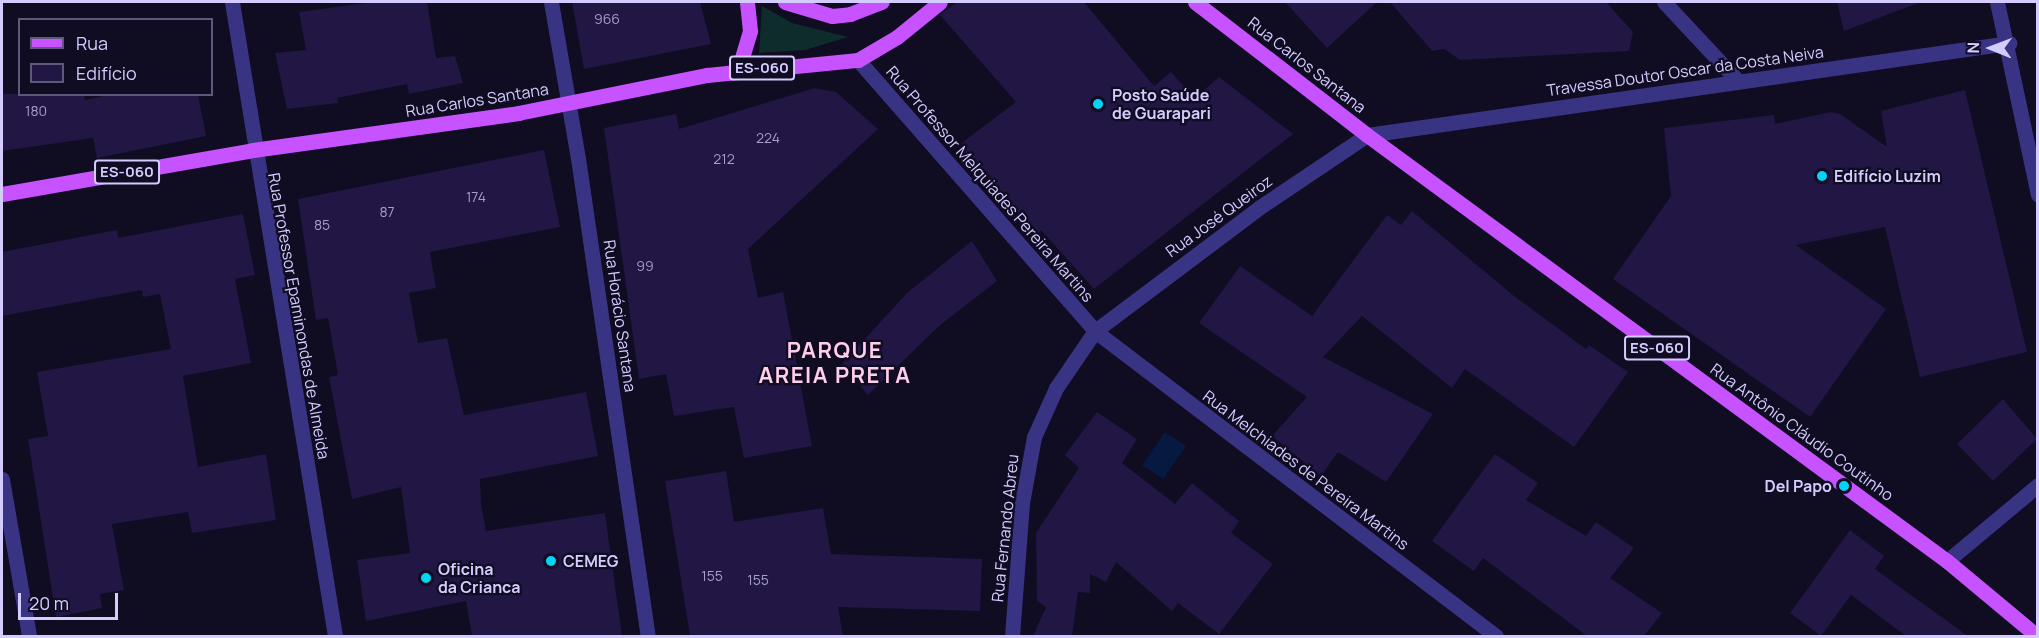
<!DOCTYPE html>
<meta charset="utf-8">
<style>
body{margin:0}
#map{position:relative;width:2039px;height:638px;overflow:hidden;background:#100c22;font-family:Manrope,sans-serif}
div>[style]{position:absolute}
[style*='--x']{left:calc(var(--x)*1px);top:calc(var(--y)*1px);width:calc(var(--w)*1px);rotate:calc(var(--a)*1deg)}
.green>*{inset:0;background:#0e2c2c}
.water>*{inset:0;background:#061941}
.building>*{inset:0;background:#211644}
.minor>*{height:15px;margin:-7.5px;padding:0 7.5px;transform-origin:7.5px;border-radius:7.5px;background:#393384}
.tertiary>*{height:15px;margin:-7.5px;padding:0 7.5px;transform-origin:7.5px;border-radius:7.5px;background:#393384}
.primary>*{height:15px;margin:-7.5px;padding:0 7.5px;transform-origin:7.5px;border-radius:7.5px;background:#c653ff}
.dots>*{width:16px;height:16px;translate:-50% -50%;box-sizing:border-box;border:3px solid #100c22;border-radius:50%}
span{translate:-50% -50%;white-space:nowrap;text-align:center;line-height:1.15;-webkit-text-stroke:4.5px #100c22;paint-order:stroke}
.number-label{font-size:14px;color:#a79ed0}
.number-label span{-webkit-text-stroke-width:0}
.shield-label span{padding:2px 4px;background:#100c22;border:2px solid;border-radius:4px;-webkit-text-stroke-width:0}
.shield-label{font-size:15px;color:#d4ccff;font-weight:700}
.street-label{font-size:16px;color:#d4ccff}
.poi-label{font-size:16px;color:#d4ccff;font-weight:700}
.left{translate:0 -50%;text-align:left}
.right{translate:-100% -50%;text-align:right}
.district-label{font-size:22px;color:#ffceeb;font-weight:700;letter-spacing:1.5px}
.frame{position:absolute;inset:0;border:3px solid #d4ccff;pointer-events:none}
.legend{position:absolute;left:18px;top:18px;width:195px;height:78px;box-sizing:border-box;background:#100c22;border:2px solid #5e597a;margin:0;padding:8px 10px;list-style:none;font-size:18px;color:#d4ccff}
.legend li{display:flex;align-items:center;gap:12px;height:30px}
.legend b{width:30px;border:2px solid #5e597a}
.north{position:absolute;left:1961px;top:18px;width:60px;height:60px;-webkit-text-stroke:4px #100c22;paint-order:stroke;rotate:271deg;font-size:16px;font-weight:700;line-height:24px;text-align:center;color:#d4ccff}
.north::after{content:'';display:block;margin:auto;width:21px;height:27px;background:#d4ccff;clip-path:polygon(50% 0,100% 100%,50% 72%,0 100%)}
.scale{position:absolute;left:18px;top:593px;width:100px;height:27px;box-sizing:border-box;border:3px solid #d4ccff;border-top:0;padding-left:8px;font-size:18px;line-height:21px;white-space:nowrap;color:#d4ccff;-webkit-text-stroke:4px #100c22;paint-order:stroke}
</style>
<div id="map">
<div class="green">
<i style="clip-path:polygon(762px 6px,792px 23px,848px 37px,805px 50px,759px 53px)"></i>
</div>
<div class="water">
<i style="clip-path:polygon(1165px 432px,1186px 446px,1163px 479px,1142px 465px)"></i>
</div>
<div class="building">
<i style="clip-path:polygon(373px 2px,427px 2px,436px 58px,455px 56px,463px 83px,409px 94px,407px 84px,337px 98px,338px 103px,287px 109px,275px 53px,306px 50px,299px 12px)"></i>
<i style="clip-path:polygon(572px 2px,700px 2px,711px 44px,584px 69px)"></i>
<i style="clip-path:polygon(957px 2px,1084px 2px,1154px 86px,1171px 72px,1195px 98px,1219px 77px,1293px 134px,1094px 289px,1041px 230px,1037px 235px,959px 145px,1016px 102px,940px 15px)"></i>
<i style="clip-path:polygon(1285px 2px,1377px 2px,1327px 48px)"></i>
<i style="clip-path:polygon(1390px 2px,1606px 2px,1633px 32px,1629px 51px,1460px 60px,1444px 49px,1432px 51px)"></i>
<i style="clip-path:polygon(1837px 2px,1921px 2px,1844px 31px)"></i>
<i style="clip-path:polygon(815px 88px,836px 92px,878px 129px,748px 249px,758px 298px,783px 292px,812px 446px,744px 458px,734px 407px,674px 416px,666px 374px,639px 379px,604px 128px,676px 114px,679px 129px)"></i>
<i style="clip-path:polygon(1965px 90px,2027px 352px,1920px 377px,1885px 227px,1796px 245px,1886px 309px,1810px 417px,1613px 279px,1671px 196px,1664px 128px,1774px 115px,1775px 124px,1831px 112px,1840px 114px,1887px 147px,1881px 111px)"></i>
<i style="clip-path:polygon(2px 94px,84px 94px,85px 100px,112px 94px,198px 94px,206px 136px,97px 158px,93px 138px,2px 151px)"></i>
<i style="clip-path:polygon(544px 150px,560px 227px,430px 252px,436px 288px,409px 293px,418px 343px,447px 338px,464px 415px,586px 392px,598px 456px,480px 479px,481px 504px,486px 531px,605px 513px,622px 636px,472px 636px,466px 601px,366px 621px,357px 560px,410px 553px,401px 487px,352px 499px,329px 377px,338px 375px,328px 318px,316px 320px,298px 199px)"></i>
<i style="clip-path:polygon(1412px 211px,1514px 296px,1586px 349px,1589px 345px,1628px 372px,1574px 447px,1465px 369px,1452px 388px,1362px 316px,1323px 357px,1433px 414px,1386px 482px,1338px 452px,1321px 476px,1272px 436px,1307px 397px,1199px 323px,1240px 266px,1312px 316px,1387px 215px,1401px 225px)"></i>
<i style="clip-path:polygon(243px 214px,255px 275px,235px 279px,251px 363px,183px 376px,198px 467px,266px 454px,276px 520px,192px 533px,188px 512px,112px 524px,124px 590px,100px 594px,102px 608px,56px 617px,28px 439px,48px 436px,37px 372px,171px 349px,160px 294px,143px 297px,142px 290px,2px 316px,2px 252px,117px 230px,118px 238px)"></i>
<i style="clip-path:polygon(972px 241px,997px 281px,939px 326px,868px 395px,842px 364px,907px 293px)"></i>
<i style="clip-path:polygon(2003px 399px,2037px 439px,1993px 481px,1957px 444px)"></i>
<i style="clip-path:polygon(1097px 412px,1137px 439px,1122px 463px,1175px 504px,1192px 483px,1239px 521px,1231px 533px,1273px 564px,1219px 634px,1178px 603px,1172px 611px,1116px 562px,1106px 582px,1090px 574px,1090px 593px,1078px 592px,1072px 636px,1033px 636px,1046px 607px,1037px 601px,1036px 533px,1079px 468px,1065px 455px)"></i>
<i style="clip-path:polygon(1495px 454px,1538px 483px,1526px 500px,1586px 536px,1596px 522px,1634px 548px,1610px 578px,1662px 613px,1644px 636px,1587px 636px,1483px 558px,1474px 571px,1432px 541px)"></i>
<i style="clip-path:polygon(726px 471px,734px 522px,823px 508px,831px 554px,982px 559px,980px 611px,838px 607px,843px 636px,690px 636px,665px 481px)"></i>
<i style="clip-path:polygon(1850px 530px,1884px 556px,1875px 569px,1968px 636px,1906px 636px,1851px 595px,1821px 636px,1790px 613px)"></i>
</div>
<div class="minor">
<i style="--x:232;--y:2;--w:642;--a:80.77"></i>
<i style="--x:551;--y:2;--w:158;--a:80.2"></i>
<i style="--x:578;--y:158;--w:483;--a:81.7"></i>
<i style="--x:1664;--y:2;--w:108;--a:46.9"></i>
<i style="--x:858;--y:60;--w:360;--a:48.8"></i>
<i style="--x:1095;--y:331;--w:504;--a:37.26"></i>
<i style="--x:1367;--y:135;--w:649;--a:-8.16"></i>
<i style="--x:1947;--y:561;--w:119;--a:-39.9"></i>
</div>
<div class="tertiary">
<i style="--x:1997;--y:2;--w:197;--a:78"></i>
<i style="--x:2;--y:479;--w:159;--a:80.2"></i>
<i style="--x:1012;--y:636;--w:133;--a:-85.7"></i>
<i style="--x:1022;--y:503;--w:67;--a:-79.7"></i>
<i style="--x:1034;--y:437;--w:54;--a:-65.8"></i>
<i style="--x:1056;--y:388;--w:69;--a:-55.6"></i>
<i style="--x:1095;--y:331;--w:206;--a:-36.9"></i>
<i style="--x:1260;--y:207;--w:129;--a:-33.9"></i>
</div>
<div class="primary">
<i style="--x:785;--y:2;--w:49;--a:16.6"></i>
<i style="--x:832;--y:16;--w:18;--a:-6"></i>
<i style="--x:850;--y:14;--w:34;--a:-21"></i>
<i style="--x:1195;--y:2;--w:217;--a:37.7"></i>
<i style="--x:1367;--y:135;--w:720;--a:36.3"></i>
<i style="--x:1947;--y:561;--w:117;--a:39.8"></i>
<i style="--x:738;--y:71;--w:42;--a:-73.3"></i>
<i style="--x:750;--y:31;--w:29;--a:-96"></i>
<i style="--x:2;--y:194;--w:255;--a:-9.9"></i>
<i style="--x:253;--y:150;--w:268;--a:-7.9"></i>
<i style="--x:518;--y:113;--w:193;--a:-11.4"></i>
<i style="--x:707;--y:75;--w:152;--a:-5.7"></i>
<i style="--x:858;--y:60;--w:45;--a:-30.5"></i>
<i style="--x:897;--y:37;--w:55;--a:-39.1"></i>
</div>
<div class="dots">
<i style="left:1098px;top:104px;background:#00d5f7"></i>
<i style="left:1822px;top:176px;background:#00d5f7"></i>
<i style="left:1844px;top:486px;background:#00d5f7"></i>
<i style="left:551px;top:561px;background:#00d5f7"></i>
<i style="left:426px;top:578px;background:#00d5f7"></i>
</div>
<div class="number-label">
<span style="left:607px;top:19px">966</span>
<span style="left:36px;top:111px">180</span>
<span style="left:768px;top:138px">224</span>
<span style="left:724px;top:159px">212</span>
<span style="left:476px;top:197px">174</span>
<span style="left:387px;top:212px">87</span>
<span style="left:322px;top:225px">85</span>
<span style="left:645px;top:266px">99</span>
<span style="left:712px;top:576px">155</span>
<span style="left:758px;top:580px">155</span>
</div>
<div class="shield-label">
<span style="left:762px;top:68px">ES-060</span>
<span style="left:127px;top:172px">ES-060</span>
<span style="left:1657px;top:348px">ES-060</span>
</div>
<div class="street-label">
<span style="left:1307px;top:65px;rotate:38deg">Rua Carlos Santana</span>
<span style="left:1685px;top:71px;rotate:-8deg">Travessa Doutor Oscar da Costa Neiva</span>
<span style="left:477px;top:100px;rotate:-9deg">Rua Carlos Santana</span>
<span style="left:990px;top:184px;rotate:49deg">Rua Professor Melquiades Pereira Martins</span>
<span style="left:1219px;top:216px;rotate:-36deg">Rua José Queiroz</span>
<span style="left:299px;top:316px;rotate:80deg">Rua Professor Epaminondas de Almeida</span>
<span style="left:620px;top:316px;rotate:82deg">Rua Horácio Santana</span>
<span style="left:1802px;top:432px;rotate:36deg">Rua Antônio Cláudio Coutinho</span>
<span style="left:1306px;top:470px;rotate:37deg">Rua Melchiades de Pereira Martins</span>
<span style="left:1005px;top:528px;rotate:-84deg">Rua Fernando Abreu</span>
</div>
<div class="poi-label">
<span class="left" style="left:1112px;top:104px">Posto Saúde<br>de Guarapari</span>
<span class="left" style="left:1834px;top:176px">Edifício Luzim</span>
<span class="right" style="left:1832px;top:486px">Del Papo</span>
<span class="left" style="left:563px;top:561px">CEMEG</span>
<span class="left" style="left:438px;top:578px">Oficina<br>da Crianca</span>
</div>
<div class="district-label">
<span style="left:835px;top:363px">PARQUE<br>AREIA PRETA</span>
</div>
<div class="frame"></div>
<ul class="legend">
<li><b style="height:8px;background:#c653ff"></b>Rua</li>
<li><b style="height:16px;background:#211644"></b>Edifício</li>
</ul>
<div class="north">N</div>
<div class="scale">20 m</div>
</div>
